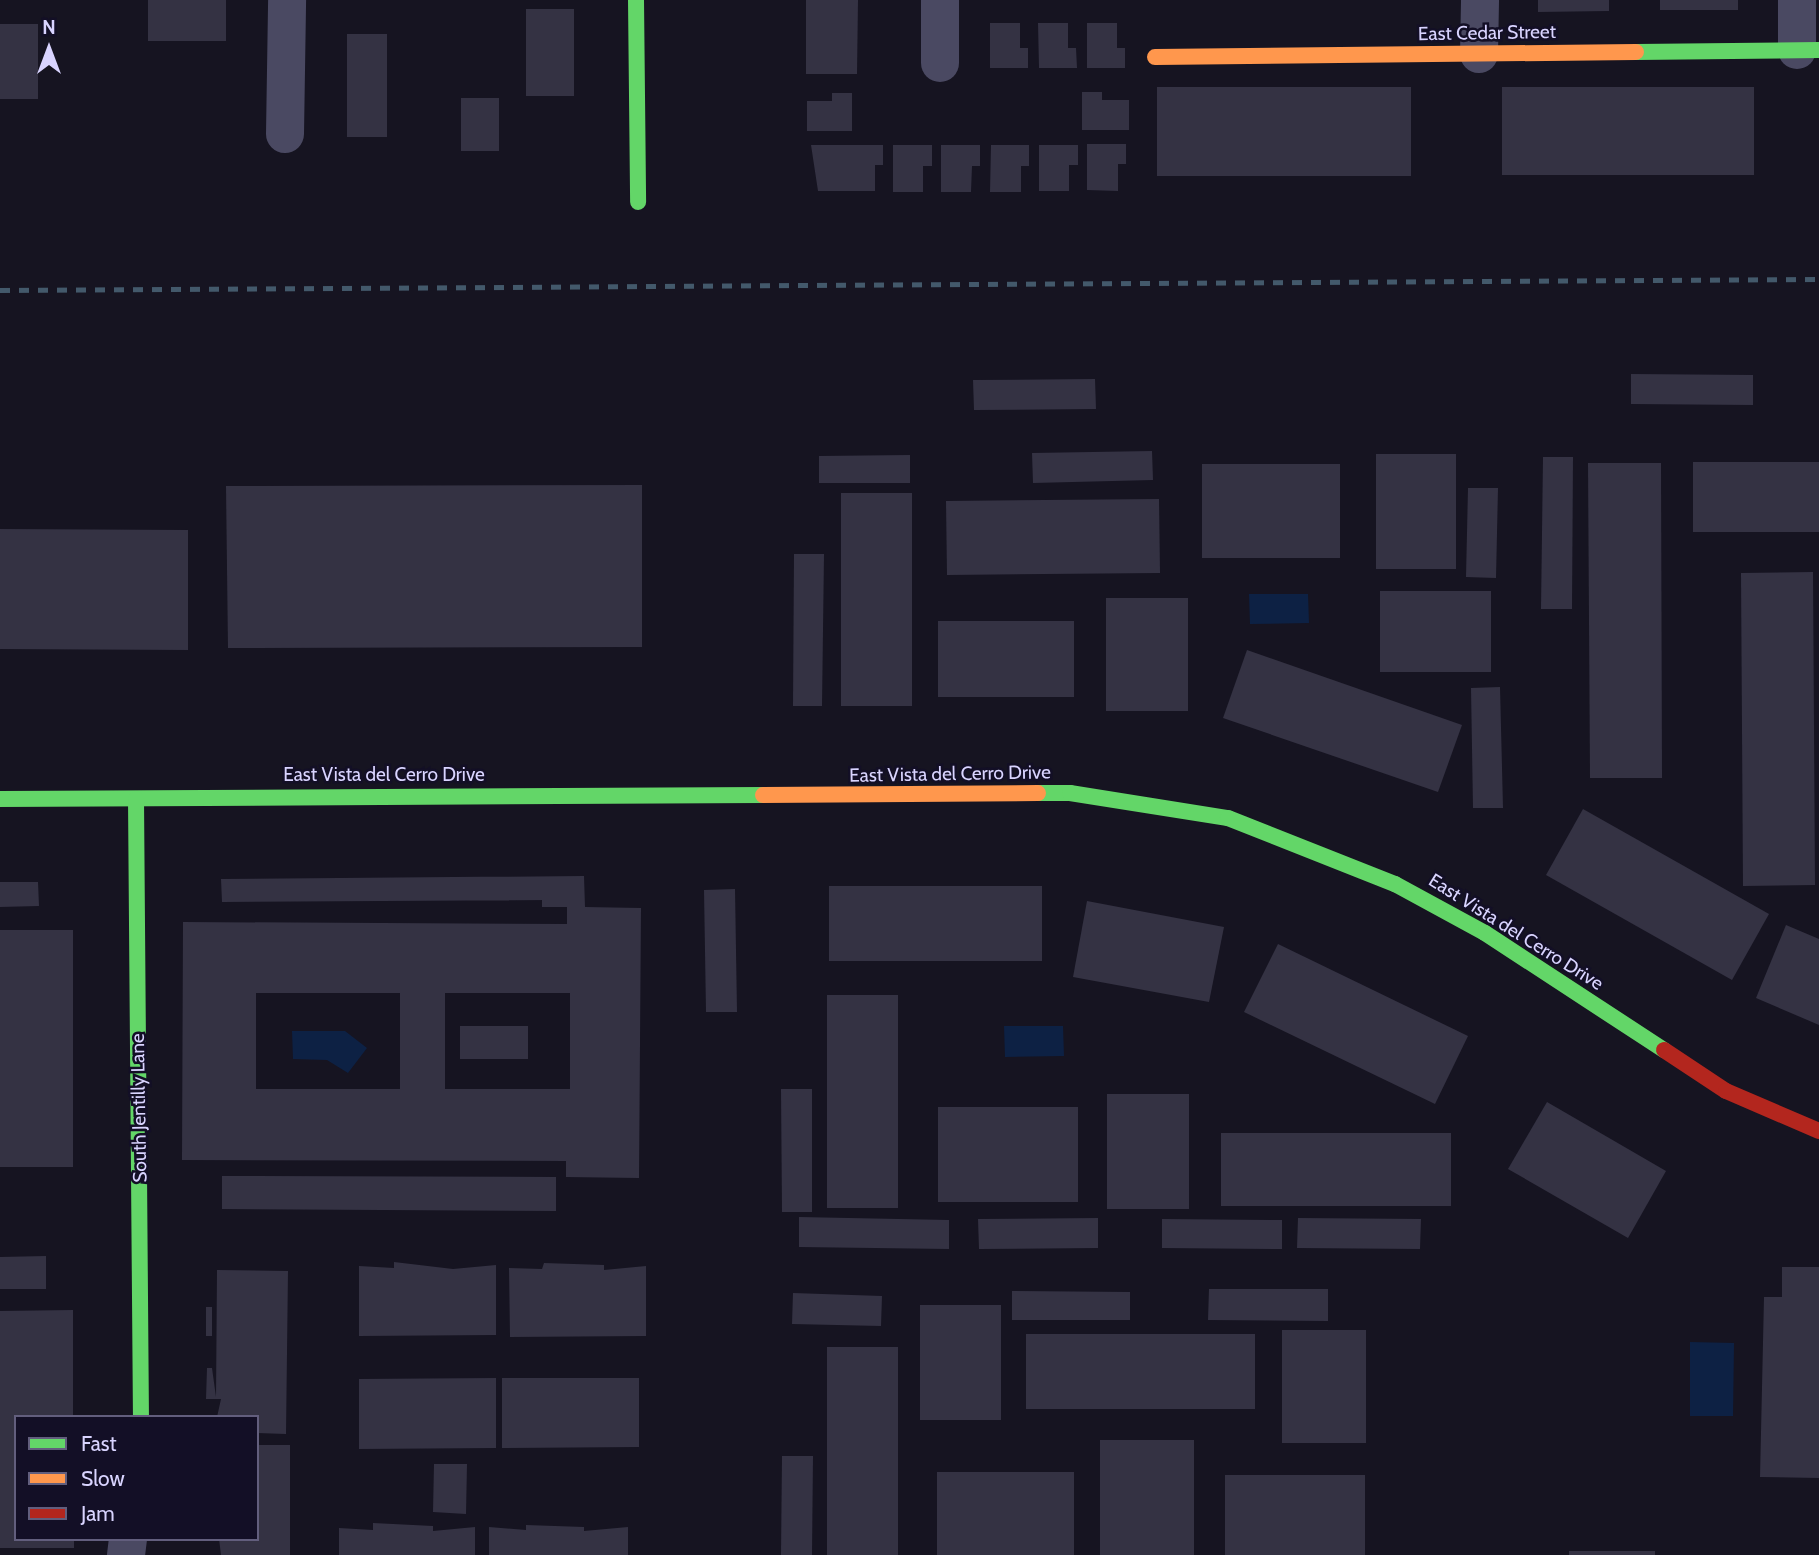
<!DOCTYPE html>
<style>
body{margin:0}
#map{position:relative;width:1819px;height:1555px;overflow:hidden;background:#161421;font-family:Cabin,sans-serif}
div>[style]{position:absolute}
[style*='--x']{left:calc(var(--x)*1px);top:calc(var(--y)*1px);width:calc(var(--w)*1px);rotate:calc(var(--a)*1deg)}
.water>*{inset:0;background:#0d2144}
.building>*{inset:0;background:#343243}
.street>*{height:38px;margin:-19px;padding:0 19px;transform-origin:19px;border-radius:19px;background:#4a4962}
.fast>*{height:16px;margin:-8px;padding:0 8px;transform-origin:8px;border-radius:8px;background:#63d668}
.slow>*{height:16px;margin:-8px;padding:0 8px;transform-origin:8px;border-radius:8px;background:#ff974d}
.jam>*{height:16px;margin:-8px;padding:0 8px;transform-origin:8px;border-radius:8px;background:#b3261e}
.rail>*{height:5px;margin-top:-2.5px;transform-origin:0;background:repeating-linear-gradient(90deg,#43596b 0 10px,transparent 0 19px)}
span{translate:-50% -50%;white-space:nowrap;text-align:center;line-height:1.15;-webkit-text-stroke:5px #130f26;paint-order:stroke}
.street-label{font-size:19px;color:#d9d4ff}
.legend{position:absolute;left:14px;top:1415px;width:245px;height:126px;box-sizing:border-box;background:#130f26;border:2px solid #625e7d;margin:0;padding:9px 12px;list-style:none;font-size:21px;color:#d9d4ff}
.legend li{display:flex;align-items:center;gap:14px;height:35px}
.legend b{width:35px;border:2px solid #625e7d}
.north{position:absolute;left:14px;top:14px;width:70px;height:70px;-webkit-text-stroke:5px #130f26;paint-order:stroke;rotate:0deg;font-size:19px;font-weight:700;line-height:28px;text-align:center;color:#d9d4ff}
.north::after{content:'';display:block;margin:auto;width:24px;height:32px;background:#d9d4ff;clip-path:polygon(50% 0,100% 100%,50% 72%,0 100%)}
</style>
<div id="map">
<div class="water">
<i style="clip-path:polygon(1249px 594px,1308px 594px,1309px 623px,1250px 624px)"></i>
<i style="clip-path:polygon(1063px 1026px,1064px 1056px,1005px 1057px,1004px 1026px)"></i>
<i style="clip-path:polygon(292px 1031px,345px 1031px,367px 1048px,348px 1073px,327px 1060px,293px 1059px)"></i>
<i style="clip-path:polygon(1690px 1342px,1734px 1343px,1733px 1416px,1690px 1416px)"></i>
</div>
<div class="building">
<i style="clip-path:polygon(148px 0,226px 0,226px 41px,148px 41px)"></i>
<i style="clip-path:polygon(806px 0,858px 0,857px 74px,806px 74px)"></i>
<i style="clip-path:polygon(1538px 0,1609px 0,1609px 11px,1538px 12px)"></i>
<i style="clip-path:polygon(1660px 0,1738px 0,1738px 10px,1660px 10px)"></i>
<i style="clip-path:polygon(526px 9px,574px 9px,574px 96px,526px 96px)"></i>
<i style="clip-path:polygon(990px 23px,1020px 23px,1020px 48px,1028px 48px,1028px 68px,990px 68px)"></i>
<i style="clip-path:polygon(1038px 23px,1068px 23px,1068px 48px,1076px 48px,1077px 68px,1039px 68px)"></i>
<i style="clip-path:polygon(1087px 23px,1117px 23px,1117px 48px,1125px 48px,1125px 68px,1087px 68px)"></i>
<i style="clip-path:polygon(0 24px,38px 24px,38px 99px,0 99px)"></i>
<i style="clip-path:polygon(347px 34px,387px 34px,387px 137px,347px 137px)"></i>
<i style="clip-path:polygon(1157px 87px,1411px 87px,1411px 176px,1157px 176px)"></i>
<i style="clip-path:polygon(1502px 87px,1754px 87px,1754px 175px,1502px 175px)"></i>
<i style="clip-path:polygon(1082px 92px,1102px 92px,1102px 100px,1129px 100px,1129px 130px,1082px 130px)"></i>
<i style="clip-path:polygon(832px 93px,852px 93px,852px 131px,807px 131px,807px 101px,832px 101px)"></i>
<i style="clip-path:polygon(461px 98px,499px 98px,499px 151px,461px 151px)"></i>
<i style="clip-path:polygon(1087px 144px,1126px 144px,1126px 164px,1118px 164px,1118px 191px,1087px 190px)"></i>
<i style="clip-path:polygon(811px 145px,883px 145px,883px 165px,875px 165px,875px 191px,818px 191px)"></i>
<i style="clip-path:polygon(893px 145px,932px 145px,932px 166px,923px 166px,923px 192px,893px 192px)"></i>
<i style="clip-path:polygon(941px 145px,980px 145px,980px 166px,972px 166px,971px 192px,941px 192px)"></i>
<i style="clip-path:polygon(991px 145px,1029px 145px,1029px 166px,1021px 166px,1021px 192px,990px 192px)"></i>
<i style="clip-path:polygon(1039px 145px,1078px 145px,1078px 165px,1069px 165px,1069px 191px,1039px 191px)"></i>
<i style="clip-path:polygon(1631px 374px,1753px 375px,1753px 405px,1631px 404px)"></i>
<i style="clip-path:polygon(1095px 379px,1096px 409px,974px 410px,973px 380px)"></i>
<i style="clip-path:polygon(1152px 451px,1153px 480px,1033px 483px,1032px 453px)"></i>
<i style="clip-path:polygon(1376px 454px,1456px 454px,1456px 569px,1376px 569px)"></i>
<i style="clip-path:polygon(910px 455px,910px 483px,819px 483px,819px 456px)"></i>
<i style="clip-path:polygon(1543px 457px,1573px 457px,1572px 609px,1541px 609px)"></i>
<i style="clip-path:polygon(1693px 462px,1819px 462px,1819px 532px,1693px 532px)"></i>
<i style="clip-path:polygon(1588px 463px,1661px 463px,1662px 778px,1590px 778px)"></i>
<i style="clip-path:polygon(1202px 464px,1340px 464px,1340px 558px,1202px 558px)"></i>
<i style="clip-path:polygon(642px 485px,642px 647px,228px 648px,226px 486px)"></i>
<i style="clip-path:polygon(1468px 488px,1498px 488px,1496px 578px,1466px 577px)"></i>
<i style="clip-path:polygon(841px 493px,912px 493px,912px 706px,841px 706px)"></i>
<i style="clip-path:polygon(1159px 499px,1160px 573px,947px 575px,946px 501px)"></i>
<i style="clip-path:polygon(0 529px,188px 530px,188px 650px,0 649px)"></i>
<i style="clip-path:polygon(794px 554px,824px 554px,822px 706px,793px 706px)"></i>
<i style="clip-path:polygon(1813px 572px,1815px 885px,1743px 886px,1741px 573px)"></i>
<i style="clip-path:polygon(1380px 591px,1491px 591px,1491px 672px,1380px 672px)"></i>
<i style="clip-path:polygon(1106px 598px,1188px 598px,1188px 711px,1106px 711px)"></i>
<i style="clip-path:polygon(938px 621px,1074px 621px,1074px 697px,938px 697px)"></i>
<i style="clip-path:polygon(1247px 650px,1462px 725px,1438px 792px,1223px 718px)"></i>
<i style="clip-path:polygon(1500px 687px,1503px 808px,1473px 808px,1471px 688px)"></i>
<i style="clip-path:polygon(1583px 809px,1769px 914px,1732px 980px,1546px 875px)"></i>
<i style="clip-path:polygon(evenodd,584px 876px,585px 907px,641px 908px,639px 1178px,566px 1177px,566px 1161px,182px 1160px,183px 922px,567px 924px,567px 907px,542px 907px,542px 900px,222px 902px,221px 879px,584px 876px,256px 993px,400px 993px,400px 1089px,256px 1089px,256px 993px,584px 876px,445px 993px,570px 993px,570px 1089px,445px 1089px,445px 993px)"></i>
<i style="clip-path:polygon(0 882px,38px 882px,39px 906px,0 907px)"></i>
<i style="clip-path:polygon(829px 886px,1042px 886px,1042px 961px,829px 961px)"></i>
<i style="clip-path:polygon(735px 889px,737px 1012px,706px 1012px,704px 890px)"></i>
<i style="clip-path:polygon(1087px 901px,1224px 927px,1209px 1002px,1073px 977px)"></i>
<i style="clip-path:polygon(1786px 925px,1819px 939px,1819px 1025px,1756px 998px)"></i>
<i style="clip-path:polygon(0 930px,73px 930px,73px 1167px,0 1167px)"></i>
<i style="clip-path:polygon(1278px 944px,1468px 1036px,1435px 1104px,1244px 1012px)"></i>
<i style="clip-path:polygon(827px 995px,898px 995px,898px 1208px,827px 1208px)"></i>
<i style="clip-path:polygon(460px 1026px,528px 1026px,528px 1059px,460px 1059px)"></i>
<i style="clip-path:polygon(781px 1089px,812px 1089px,812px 1212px,782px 1212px)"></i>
<i style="clip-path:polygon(1107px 1094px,1189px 1094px,1189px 1209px,1107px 1209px)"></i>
<i style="clip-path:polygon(1547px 1102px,1666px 1171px,1628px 1238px,1508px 1169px)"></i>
<i style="clip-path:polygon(938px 1107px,1078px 1107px,1078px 1202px,938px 1202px)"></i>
<i style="clip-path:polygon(1221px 1133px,1451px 1133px,1451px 1206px,1221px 1206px)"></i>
<i style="clip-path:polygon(222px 1176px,556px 1177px,556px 1211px,222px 1209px)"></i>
<i style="clip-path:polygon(799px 1217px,949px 1220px,949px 1249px,799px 1247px)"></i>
<i style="clip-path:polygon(1098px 1218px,1098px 1248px,979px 1249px,978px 1219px)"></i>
<i style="clip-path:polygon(1298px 1218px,1421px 1219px,1420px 1249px,1297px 1248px)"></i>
<i style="clip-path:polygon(1162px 1219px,1282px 1220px,1282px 1249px,1162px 1248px)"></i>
<i style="clip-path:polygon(46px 1256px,46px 1289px,0 1289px,0 1257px)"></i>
<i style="clip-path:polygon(394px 1262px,453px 1269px,496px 1265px,496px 1335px,359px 1336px,359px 1266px,394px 1268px)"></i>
<i style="clip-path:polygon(544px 1263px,604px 1265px,604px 1270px,646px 1266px,646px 1336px,510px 1337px,509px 1268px,542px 1269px)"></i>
<i style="clip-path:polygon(1782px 1267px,1819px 1267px,1819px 1478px,1760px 1477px,1764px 1297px,1782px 1297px)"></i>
<i style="clip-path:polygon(217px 1270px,288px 1271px,286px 1434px,257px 1433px,257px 1417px,217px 1417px,221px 1399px,206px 1399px,207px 1368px,212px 1368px,216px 1397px)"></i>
<i style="clip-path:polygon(1209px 1289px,1328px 1289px,1328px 1321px,1208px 1320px)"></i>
<i style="clip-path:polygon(1012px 1291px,1130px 1292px,1130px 1320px,1012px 1320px)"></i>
<i style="clip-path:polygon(793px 1293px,882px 1296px,881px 1326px,792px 1324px)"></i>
<i style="clip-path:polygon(920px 1305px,1001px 1305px,1001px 1420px,920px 1420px)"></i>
<i style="clip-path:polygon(206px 1307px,212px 1307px,212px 1336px,206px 1336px)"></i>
<i style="clip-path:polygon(73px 1310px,73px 1417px,16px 1417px,16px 1539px,74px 1539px,74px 1548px,0 1548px,0 1311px)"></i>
<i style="clip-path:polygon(1282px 1330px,1366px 1330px,1366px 1443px,1282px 1443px)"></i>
<i style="clip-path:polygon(1026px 1334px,1255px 1334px,1255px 1409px,1026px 1409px)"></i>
<i style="clip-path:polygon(827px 1347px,898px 1347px,898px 1555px,827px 1555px)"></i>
<i style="clip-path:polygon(496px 1378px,496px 1448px,359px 1449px,359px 1379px)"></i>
<i style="clip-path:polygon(502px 1378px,639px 1378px,639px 1447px,502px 1448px)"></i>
<i style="clip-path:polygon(1100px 1440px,1194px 1440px,1194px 1555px,1100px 1555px)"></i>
<i style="clip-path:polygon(257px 1445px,290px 1445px,290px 1555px,221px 1555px,219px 1539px,257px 1539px)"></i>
<i style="clip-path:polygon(782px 1456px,813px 1456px,812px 1555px,781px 1555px)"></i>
<i style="clip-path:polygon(434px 1464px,467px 1464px,466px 1514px,433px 1512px)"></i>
<i style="clip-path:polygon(937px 1472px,1074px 1472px,1074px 1555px,937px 1555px)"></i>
<i style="clip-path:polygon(1225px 1475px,1365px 1475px,1365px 1555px,1225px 1555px)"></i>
<i style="clip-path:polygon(373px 1523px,433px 1526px,433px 1531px,475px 1527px,475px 1555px,339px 1555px,339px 1528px,373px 1530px)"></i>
<i style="clip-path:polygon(526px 1525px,584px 1527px,584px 1531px,628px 1527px,628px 1555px,489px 1555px,489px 1527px,526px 1530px)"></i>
<i style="clip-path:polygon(1569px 1551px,1655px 1551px,1655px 1555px,1569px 1555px)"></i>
</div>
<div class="street">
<i style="--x:940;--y:0;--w:63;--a:90"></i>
<i style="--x:1797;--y:0;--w:50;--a:90"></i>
<i style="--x:1479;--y:54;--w:54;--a:-88.9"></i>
<i style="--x:285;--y:134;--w:134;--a:-89.1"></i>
<i style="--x:126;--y:1555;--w:16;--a:-83"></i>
</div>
<div class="fast">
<i style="--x:636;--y:0;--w:202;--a:89.4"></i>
<i style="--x:1636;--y:52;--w:183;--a:-0.6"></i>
<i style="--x:1038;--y:793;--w:32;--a:0"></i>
<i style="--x:1070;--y:793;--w:160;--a:9"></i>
<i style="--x:1228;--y:818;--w:180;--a:21.6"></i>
<i style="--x:1395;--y:884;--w:102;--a:28.6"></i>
<i style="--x:1485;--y:933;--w:214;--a:33.2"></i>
<i style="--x:0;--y:799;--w:763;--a:-0.3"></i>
<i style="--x:136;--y:799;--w:618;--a:89.54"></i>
</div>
<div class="slow">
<i style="--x:1155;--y:57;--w:481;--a:-0.6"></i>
<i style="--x:763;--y:795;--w:275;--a:-0.4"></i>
</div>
<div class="jam">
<i style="--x:1664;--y:1050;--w:74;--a:33.5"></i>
<i style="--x:1726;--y:1091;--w:101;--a:23.3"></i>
</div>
<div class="rail">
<i style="--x:0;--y:290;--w:1819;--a:-0.35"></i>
</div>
<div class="street-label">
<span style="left:1487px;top:33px;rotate:-1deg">East Cedar Street</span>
<span style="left:950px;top:774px;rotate:-1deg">East Vista del Cerro Drive</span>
<span style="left:384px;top:775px">East Vista del Cerro Drive</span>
<span style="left:1516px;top:932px;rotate:32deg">East Vista del Cerro Drive</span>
<span style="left:139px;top:1108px;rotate:-91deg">South Jentilly Lane</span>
</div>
<ul class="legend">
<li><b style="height:9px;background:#63d668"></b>Fast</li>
<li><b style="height:9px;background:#ff974d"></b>Slow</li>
<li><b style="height:9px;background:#b3261e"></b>Jam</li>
</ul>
<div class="north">N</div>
</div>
